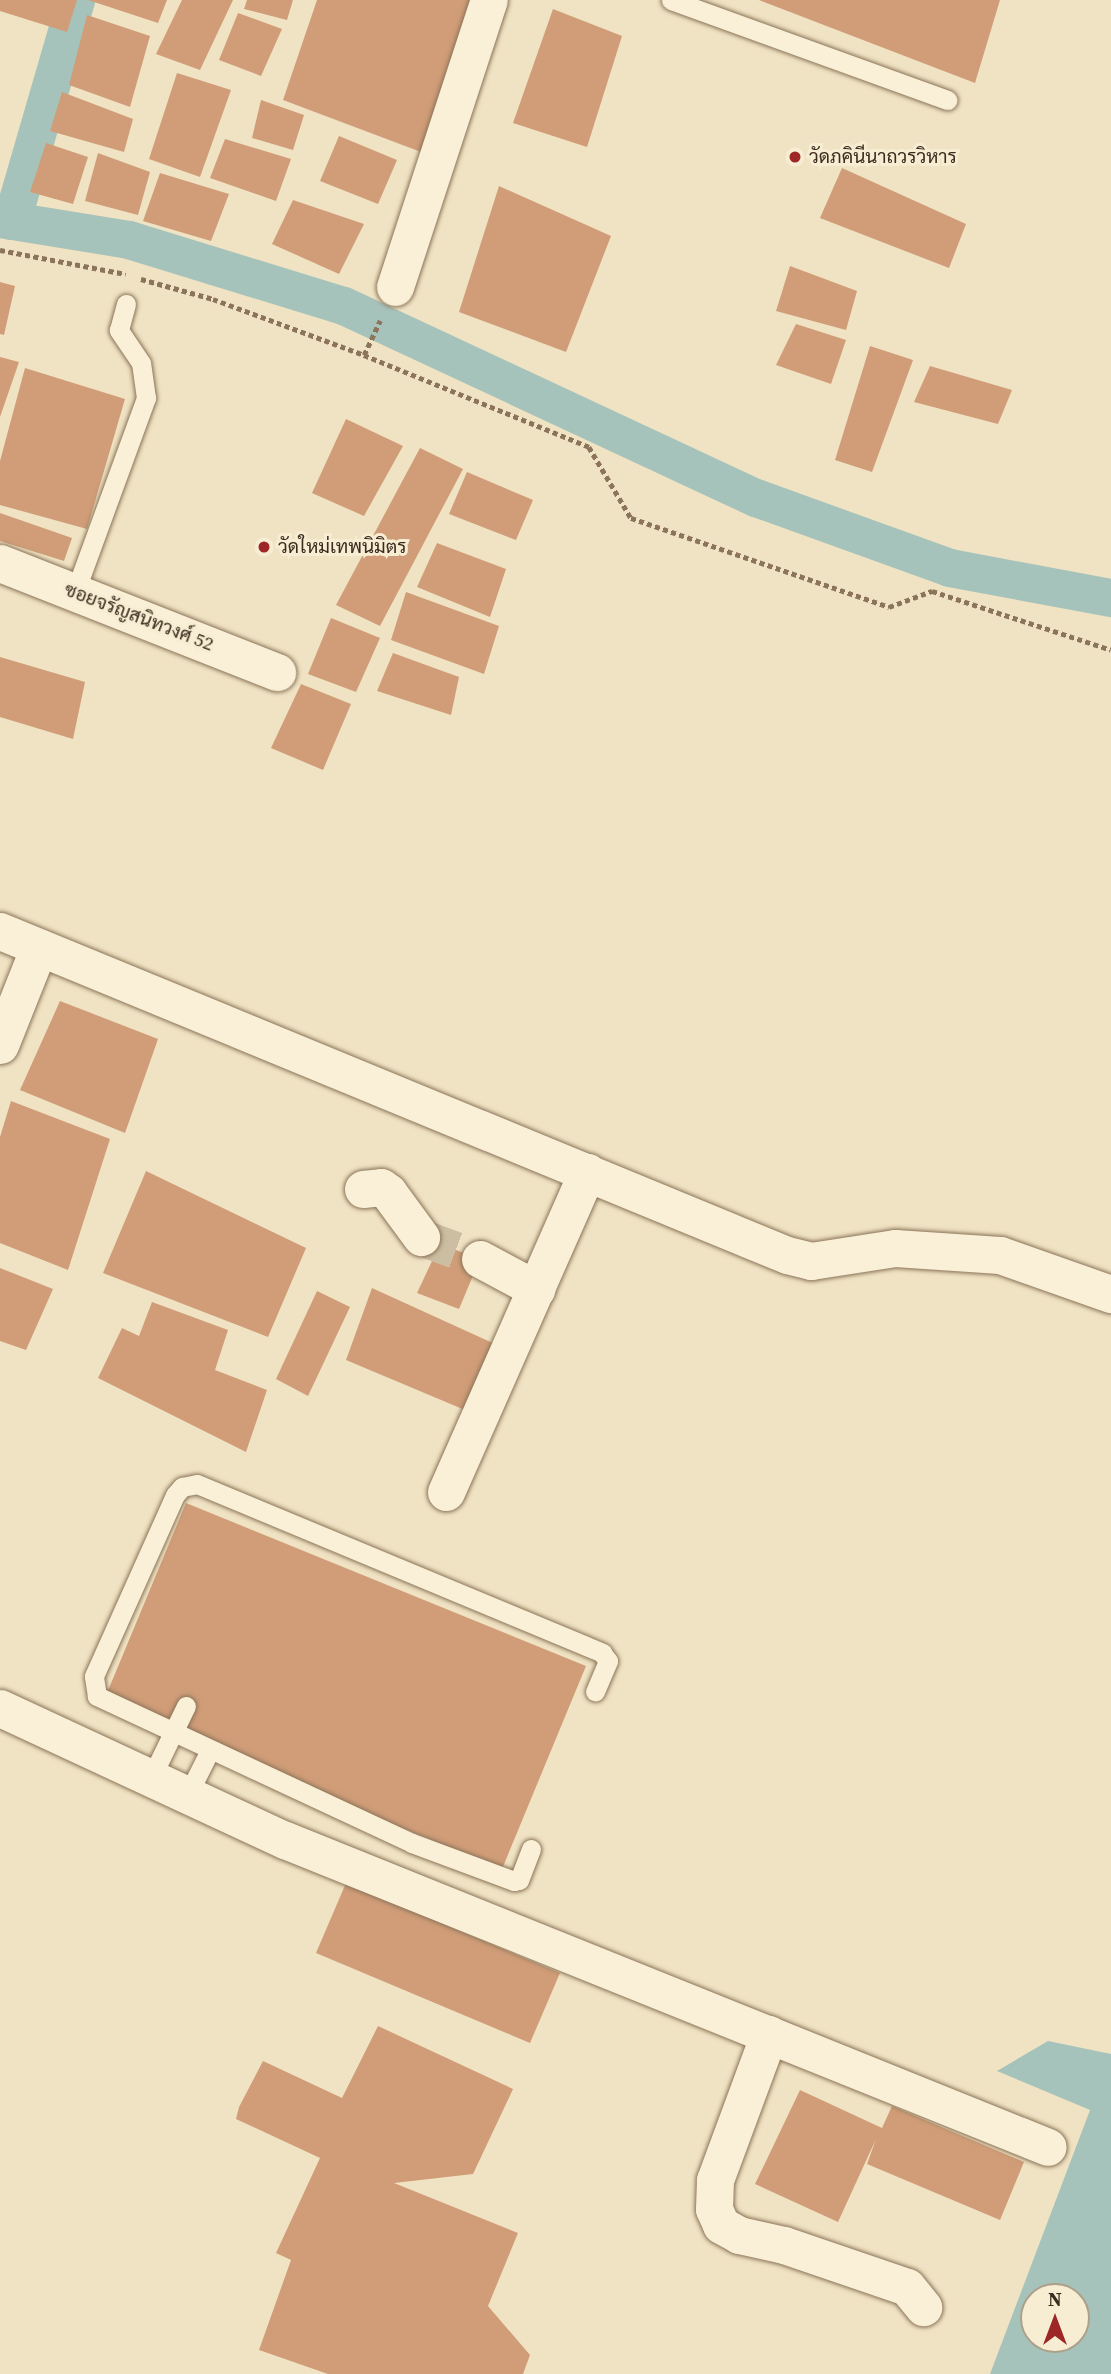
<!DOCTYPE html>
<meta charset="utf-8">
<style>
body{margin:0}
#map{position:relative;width:1111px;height:2374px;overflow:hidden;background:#f0e3c3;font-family:"Source Serif 4",Sarabun,serif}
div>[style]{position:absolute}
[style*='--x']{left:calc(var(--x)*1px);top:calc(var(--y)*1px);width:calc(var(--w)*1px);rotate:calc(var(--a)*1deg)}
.water>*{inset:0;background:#a6c3bb}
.canal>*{height:38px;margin:-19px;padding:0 19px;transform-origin:19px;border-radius:19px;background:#a6c3bb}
.building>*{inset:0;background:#d09d78}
.minor-tunnel>*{height:37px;margin-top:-18.5px;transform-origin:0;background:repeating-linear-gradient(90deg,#ccbea2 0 37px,transparent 0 55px)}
.path>*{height:4.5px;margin-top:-2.25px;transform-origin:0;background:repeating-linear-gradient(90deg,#8b7459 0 5px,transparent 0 8.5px)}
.roads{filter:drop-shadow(0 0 2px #8b7459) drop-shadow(0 0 2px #8b7459)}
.service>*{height:19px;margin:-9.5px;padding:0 9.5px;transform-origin:9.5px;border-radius:9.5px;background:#faf0d7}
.minor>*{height:37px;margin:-18.5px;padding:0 18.5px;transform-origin:18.5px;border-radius:18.5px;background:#faf0d7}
.dots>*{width:19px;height:19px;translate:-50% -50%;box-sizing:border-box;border:4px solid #f7edd3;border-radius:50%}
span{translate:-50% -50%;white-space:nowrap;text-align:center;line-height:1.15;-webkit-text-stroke:6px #f7edd3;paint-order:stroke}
.poi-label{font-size:19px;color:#3b2c1e}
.left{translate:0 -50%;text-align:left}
.street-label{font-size:19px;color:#3b2c1e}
.north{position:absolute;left:1020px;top:2283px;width:70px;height:70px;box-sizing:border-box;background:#f7edd3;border:2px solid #aca08b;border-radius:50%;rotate:0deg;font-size:19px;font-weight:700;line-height:28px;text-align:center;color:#3b2c1e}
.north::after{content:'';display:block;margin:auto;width:24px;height:32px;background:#9d2726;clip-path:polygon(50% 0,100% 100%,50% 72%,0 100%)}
</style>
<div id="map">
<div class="water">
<i style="clip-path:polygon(evenodd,1048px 2041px,1111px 2054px,1111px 2374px,990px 2374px,1090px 2110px,997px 2071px,1048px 2041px,1034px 2297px,1076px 2297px,1076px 2339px,1034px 2339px,1034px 2297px)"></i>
</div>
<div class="canal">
<i style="--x:0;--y:219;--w:131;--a:9.2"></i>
<i style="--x:129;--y:240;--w:225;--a:17.1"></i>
<i style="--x:344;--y:306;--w:455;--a:25"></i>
<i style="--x:756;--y:498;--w:206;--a:19.8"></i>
<i style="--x:950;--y:568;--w:164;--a:10.6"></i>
<i style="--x:12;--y:221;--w:230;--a:-73.8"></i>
</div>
<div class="building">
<i style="clip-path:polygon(0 0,77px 0,67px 32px,0 11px)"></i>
<i style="clip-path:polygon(88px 0,167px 0,158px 23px)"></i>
<i style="clip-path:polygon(182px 0,233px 0,200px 70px,156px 54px)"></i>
<i style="clip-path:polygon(247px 0,293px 0,287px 20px,244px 9px)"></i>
<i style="clip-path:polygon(317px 0,489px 0,437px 158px,283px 100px)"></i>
<i style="clip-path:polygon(759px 0,1000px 0,975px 83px)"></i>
<i style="clip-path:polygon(553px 9px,622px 36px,587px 147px,513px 123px)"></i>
<i style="clip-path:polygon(238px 13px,282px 29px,261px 76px,219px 60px)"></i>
<i style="clip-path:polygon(87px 15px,150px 36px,130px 107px,69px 85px)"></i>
<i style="clip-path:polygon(177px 73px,231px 90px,200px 177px,149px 159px)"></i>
<i style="clip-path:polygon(62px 92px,133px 119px,124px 152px,50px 131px)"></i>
<i style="clip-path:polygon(261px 100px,304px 115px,293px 150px,252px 138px)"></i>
<i style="clip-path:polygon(339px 136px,397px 160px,378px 204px,320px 181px)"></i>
<i style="clip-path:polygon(225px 139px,291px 159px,276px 201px,210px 178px)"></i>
<i style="clip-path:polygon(46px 143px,88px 157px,73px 204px,30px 192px)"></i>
<i style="clip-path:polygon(98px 153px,150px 172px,138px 215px,85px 201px)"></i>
<i style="clip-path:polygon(842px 168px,966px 224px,949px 268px,820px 218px)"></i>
<i style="clip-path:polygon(160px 173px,229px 194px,211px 241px,143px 221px)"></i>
<i style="clip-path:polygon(499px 186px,611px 236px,566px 352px,459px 312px)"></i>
<i style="clip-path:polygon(293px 200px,364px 224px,339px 274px,272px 244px)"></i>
<i style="clip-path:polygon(790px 266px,857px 291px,846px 330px,776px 311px)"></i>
<i style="clip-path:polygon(0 282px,15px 286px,4px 335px,0 334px)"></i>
<i style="clip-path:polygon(796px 324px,846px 340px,831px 384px,776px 365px)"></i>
<i style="clip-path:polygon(870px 346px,913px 360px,872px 472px,835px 460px)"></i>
<i style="clip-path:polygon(0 357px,19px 362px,0 417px)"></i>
<i style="clip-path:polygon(930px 366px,1012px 390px,998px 424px,914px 402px)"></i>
<i style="clip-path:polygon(25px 368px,125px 399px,87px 529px,0 505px,0 461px)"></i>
<i style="clip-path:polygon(346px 419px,403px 446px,364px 516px,312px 493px)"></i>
<i style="clip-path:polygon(420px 448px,463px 469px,380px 626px,336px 605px)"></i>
<i style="clip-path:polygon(467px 472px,533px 500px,516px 540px,449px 514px)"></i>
<i style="clip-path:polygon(0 513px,72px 538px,64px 561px,0 541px)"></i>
<i style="clip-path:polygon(437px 543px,506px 569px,490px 617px,417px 587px)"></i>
<i style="clip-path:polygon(406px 592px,499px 626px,484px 674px,391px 640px)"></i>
<i style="clip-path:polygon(331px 618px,380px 638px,356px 692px,308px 674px)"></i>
<i style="clip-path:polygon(393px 653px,459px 677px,451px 715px,377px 691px)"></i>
<i style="clip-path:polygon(0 657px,85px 682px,73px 739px,0 717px)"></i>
<i style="clip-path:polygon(301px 684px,351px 704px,323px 770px,271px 748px)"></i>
<i style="clip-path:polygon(60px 1001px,158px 1039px,125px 1133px,20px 1090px)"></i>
<i style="clip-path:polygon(11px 1101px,110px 1139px,68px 1270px,0 1243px,0 1137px)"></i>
<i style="clip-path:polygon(146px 1171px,306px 1248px,268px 1337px,103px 1273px)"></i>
<i style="clip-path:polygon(440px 1244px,480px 1259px,459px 1309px,417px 1293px)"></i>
<i style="clip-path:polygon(0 1268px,53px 1289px,26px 1350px,0 1341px)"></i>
<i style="clip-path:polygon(372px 1288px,508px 1350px,472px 1413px,346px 1360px)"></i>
<i style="clip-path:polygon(317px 1291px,350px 1307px,308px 1396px,276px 1379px)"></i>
<i style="clip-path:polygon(152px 1302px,228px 1330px,215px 1370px,267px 1390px,246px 1452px,98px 1378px,122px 1328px,139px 1336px)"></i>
<i style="clip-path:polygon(186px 1503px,586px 1666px,502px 1869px,102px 1705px)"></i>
<i style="clip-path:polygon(346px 1883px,560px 1973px,530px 2043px,316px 1953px)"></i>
<i style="clip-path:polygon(378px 2026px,513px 2089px,473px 2174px,394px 2183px,518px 2233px,488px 2306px,530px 2355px,523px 2374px,328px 2374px,259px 2350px,291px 2260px,276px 2253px,320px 2158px,236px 2119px,239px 2107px,263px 2061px,342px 2098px)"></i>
<i style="clip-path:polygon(800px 2090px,882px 2128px,892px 2106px,1024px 2162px,1000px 2220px,867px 2164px,876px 2139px,838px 2222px,755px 2184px)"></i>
</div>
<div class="minor-tunnel">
<i style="--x:421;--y:1237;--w:63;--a:20.4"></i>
</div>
<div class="path">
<i style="--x:0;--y:250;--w:128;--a:10.8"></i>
<i style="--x:141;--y:279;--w:75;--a:15.5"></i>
<i style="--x:213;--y:299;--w:161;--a:20.3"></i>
<i style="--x:364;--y:355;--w:243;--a:22.2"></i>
<i style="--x:589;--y:447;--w:82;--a:59.4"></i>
<i style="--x:631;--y:518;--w:273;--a:19"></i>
<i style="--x:889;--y:607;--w:46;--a:-20.4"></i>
<i style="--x:932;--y:591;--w:188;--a:18.2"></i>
<i style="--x:364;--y:355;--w:38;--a:-65"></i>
</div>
<div class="roads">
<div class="service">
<i style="--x:671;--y:0;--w:294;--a:19.9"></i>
<i style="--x:75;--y:592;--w:207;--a:-69.9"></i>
<i style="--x:146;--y:398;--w:35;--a:-98"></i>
<i style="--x:141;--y:363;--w:40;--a:-124"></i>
<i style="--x:119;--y:330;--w:27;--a:-75"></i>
<i style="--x:151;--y:1778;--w:80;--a:-64.1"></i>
<i style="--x:188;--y:1794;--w:47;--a:-63.4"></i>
<i style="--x:531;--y:1849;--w:33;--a:111"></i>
<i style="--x:519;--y:1880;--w:5;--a:169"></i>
<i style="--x:514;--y:1881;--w:109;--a:-159.6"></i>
<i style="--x:412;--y:1843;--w:348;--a:-155"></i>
<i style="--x:97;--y:1696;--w:20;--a:-99"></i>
<i style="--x:94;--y:1676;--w:198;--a:-65.9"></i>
<i style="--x:175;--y:1495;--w:11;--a:-49"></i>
<i style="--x:182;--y:1487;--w:15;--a:-11"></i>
<i style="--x:197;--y:1484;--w:439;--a:22.6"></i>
<i style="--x:602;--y:1653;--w:10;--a:53"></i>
<i style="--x:608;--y:1661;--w:33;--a:113"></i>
</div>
<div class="minor">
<i style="--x:395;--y:287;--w:302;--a:-71.9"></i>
<i style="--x:0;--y:563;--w:298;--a:21.5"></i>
<i style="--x:0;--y:931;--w:851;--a:22.38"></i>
<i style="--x:787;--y:1255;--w:25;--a:14"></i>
<i style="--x:811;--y:1261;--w:85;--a:-8.8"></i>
<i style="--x:895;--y:1248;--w:105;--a:3.8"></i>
<i style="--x:1000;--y:1255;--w:118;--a:19.4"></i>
<i style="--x:0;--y:1045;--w:105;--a:-68.3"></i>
<i style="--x:363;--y:1189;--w:18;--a:-6"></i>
<i style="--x:381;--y:1187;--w:9;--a:36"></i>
<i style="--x:388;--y:1192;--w:56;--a:53.7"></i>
<i style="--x:480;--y:1259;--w:64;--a:28.2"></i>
<i style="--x:446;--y:1492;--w:350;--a:-66.2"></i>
<i style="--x:0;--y:1708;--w:314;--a:24.9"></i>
<i style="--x:285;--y:1840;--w:822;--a:21.92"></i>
<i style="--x:769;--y:2034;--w:156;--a:110.3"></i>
<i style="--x:715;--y:2180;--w:29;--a:92"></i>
<i style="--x:714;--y:2209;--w:17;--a:66"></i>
<i style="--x:721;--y:2225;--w:21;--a:29"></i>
<i style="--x:739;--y:2235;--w:46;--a:12.5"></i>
<i style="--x:784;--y:2245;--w:130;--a:18.9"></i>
<i style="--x:907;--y:2287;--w:26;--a:51"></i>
</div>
</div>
<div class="dots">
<i style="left:795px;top:157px;background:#9d2726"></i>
<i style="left:264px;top:547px;background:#9d2726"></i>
</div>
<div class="poi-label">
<span class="left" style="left:809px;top:157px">วัดภคินีนาถวรวิหาร</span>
<span class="left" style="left:278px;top:547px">วัดใหม่เทพนิมิตร</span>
</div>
<div class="street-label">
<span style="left:139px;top:617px;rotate:21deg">ซอยจรัญสนิทวงศ์ 52</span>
</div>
<div class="north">N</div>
</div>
